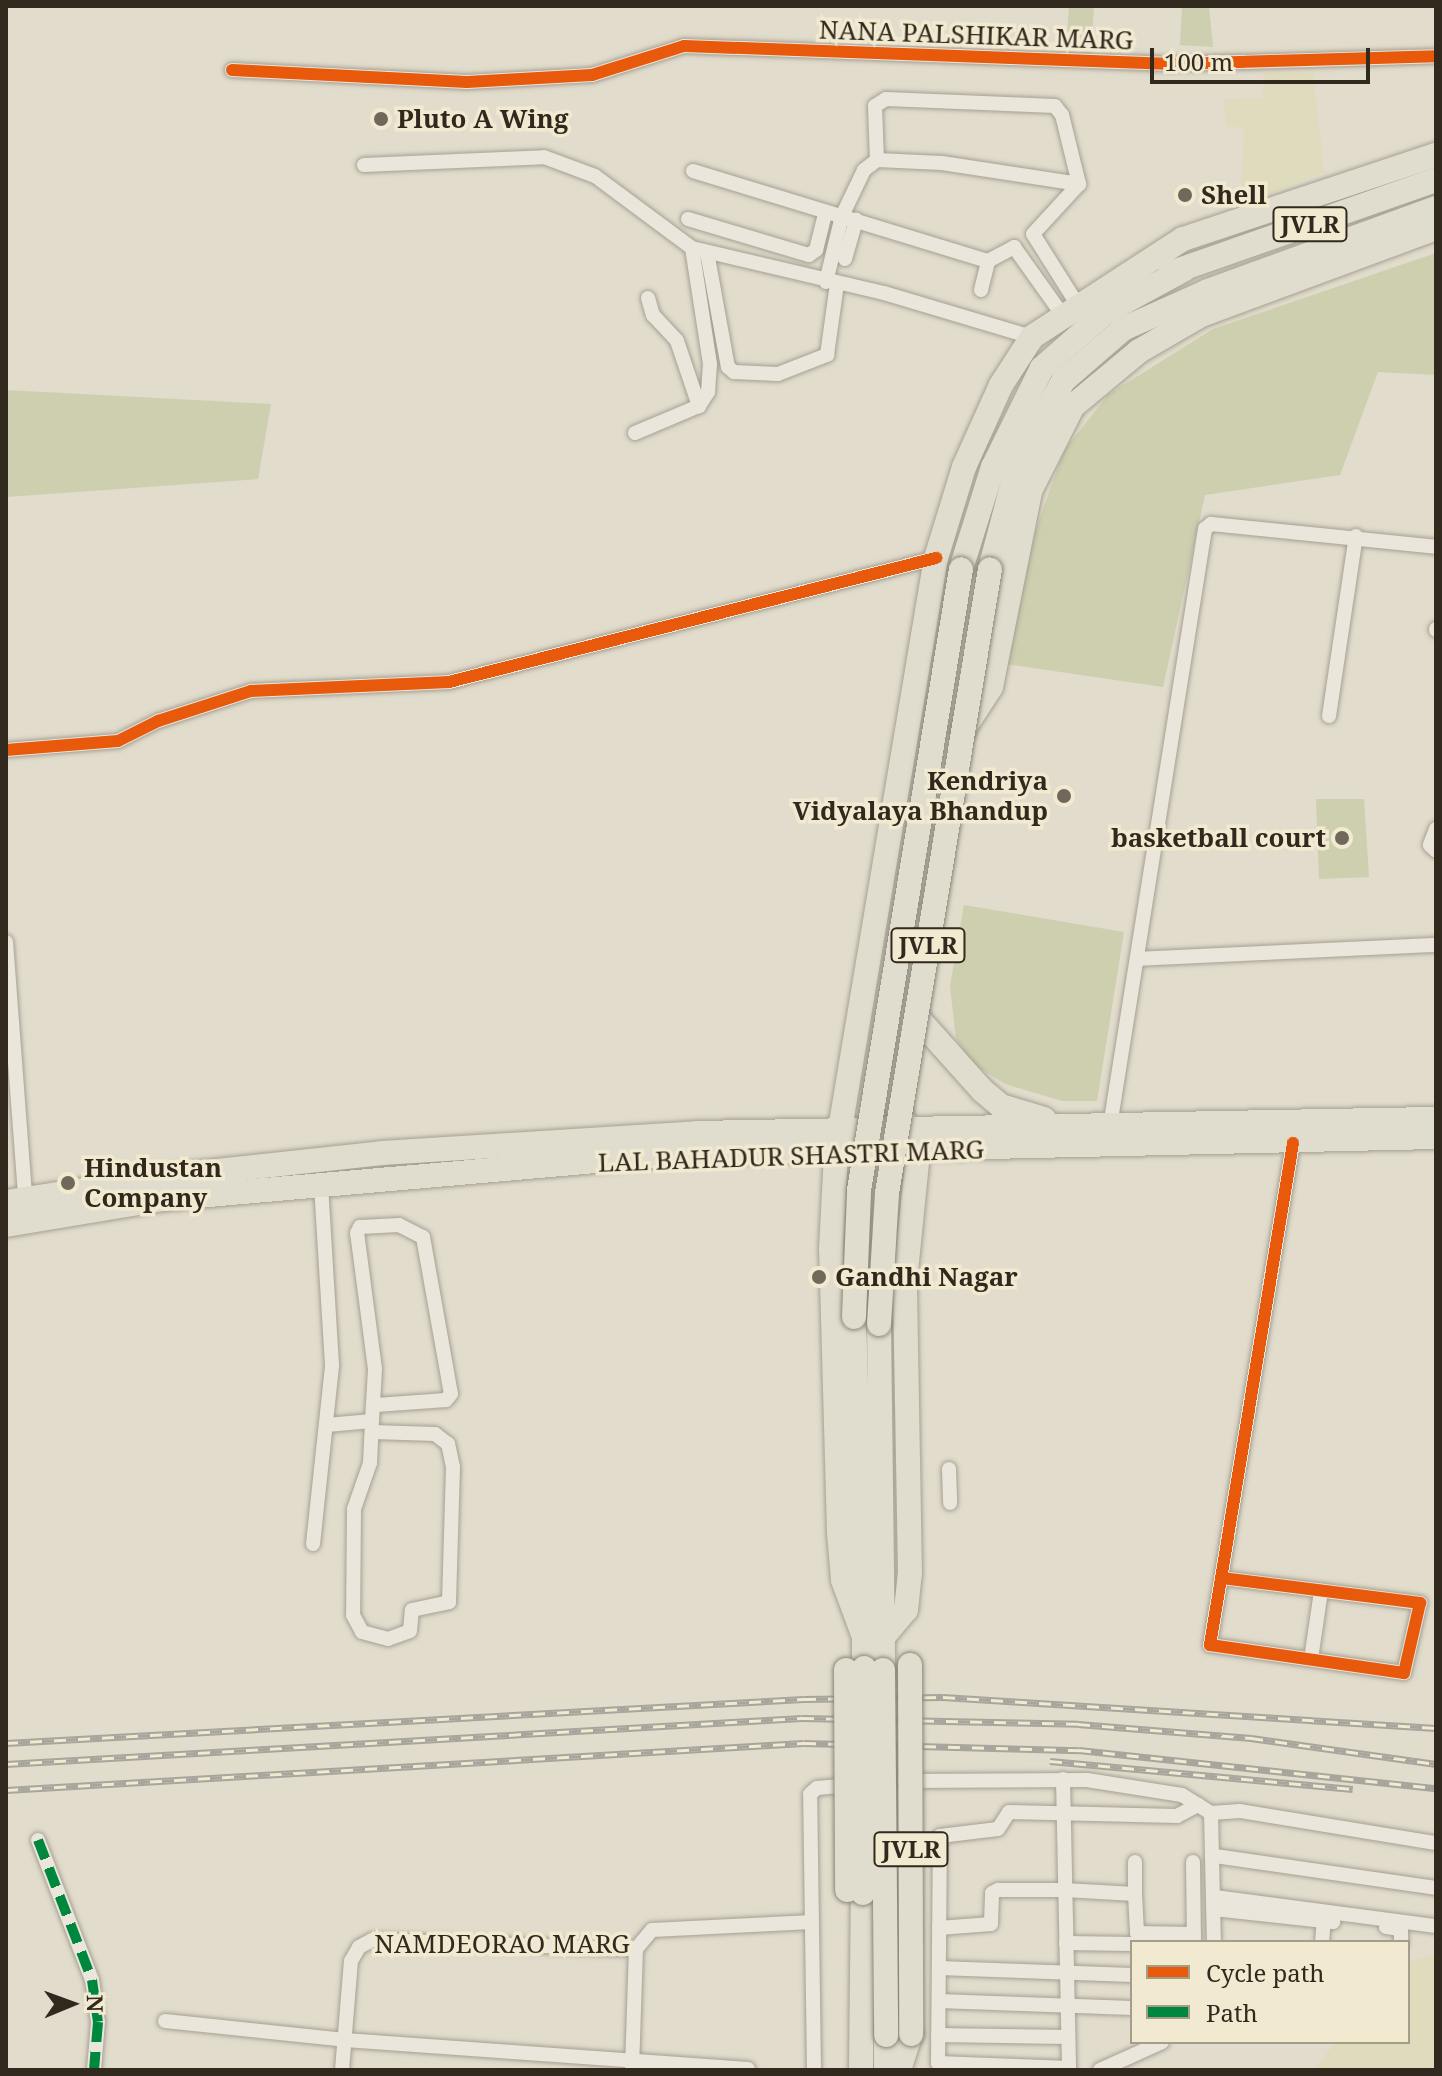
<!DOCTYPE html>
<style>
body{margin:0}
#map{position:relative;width:1442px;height:2076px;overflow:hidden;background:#e1dccb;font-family:"Noto Serif",serif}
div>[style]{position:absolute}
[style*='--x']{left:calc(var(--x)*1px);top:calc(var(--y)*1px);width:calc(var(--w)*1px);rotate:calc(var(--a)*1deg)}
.farmland>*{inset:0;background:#dfdbbd}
.green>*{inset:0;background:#cdcfaf}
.roads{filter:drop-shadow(0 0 2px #a6a094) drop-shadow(0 0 2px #a6a094)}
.street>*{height:14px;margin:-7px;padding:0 7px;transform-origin:7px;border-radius:7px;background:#eae6dc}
.primary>*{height:24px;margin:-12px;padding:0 12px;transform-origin:12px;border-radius:12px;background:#e0dcce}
.rail>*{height:7px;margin-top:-3.5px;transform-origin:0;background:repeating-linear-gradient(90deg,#f1ead1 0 12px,#a8a59d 0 24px);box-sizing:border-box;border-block:2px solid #a8a59d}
.bridges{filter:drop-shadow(0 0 2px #8b867b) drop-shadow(0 0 2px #8b867b)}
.primary-bridge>*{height:24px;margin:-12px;padding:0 12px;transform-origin:12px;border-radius:12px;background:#e0dcce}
.quiet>*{height:10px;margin-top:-5px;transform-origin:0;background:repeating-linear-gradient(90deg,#00873e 0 20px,transparent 0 30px)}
.cycleway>*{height:12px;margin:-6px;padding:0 6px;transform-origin:6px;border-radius:6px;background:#e8590c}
.dots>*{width:22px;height:22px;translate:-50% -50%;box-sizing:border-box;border:4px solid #f1ead1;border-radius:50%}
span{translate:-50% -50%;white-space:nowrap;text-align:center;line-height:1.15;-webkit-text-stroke:7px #f1ead1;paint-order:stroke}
.shield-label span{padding:2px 6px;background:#f1ead1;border:2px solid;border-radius:6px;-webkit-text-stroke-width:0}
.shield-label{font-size:24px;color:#32291e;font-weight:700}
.street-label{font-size:26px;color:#32291e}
.poi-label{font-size:26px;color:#32291e;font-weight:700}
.left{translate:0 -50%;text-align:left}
.right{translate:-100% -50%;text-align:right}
.frame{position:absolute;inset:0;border:8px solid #32291e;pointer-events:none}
.legend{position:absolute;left:1130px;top:1940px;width:280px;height:104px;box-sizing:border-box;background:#f1ead1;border:2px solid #a59d89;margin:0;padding:10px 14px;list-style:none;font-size:24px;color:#32291e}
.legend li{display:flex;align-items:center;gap:16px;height:40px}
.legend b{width:40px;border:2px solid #a59d89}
.north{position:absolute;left:32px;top:1964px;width:80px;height:80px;-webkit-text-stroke:6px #f1ead1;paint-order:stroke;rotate:89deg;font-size:22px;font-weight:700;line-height:32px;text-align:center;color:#32291e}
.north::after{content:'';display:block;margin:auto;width:28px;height:36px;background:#32291e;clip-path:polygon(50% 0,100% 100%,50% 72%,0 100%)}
.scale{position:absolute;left:1150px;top:48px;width:220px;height:36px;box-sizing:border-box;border:4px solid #32291e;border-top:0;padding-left:10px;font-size:24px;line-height:28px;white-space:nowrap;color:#32291e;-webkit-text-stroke:6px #f1ead1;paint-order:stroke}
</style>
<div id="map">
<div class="farmland">
<i style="clip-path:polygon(1264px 73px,1313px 73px,1324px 172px,1241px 205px,1244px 127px,1226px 127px,1224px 99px,1263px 98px)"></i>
<i style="clip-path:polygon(1436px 1954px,1436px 2070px,1314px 2070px,1336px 2042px,1408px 2042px,1408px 1961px)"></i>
</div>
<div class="green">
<i style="clip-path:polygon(1069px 6px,1094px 6px,1091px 54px,1066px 53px)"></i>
<i style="clip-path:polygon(1182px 6px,1209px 6px,1213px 47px,1180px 45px)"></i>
<i style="clip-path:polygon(1436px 253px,1436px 375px,1378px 372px,1340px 475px,1205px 495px,1163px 687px,1005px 664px,1035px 532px,1064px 450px,1109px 394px,1213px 329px)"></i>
<i style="clip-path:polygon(6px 390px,271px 404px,258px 479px,6px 497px)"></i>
<i style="clip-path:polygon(1316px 799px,1364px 799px,1369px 877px,1319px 879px)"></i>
<i style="clip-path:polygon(964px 905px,1124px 932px,1097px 1101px,1062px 1101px,1005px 1084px,973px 1064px,956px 1039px,950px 986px)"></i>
</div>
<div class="roads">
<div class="street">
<i style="--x:232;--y:70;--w:235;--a:2.9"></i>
<i style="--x:467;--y:82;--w:125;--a:-3.2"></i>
<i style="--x:592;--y:75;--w:96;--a:-17.5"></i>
<i style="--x:684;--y:46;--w:489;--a:2.1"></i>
<i style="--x:1173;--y:64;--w:263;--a:-1.7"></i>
<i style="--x:364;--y:165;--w:180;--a:-2.5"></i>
<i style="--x:544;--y:157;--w:54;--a:20.4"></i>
<i style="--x:595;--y:176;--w:121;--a:36.6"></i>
<i style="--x:692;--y:248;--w:197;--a:13.2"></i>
<i style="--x:884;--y:293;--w:154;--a:16.6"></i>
<i style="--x:693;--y:171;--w:308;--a:17"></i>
<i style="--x:988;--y:261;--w:30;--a:-28"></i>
<i style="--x:1014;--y:247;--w:86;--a:54.5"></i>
<i style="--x:688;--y:219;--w:126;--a:16.6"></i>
<i style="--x:809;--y:255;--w:9;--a:-36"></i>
<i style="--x:816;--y:250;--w:38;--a:-76"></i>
<i style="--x:707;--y:252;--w:117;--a:79.7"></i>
<i style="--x:728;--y:367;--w:8;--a:40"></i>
<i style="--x:734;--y:372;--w:44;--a:2.6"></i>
<i style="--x:778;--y:374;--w:53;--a:-21.2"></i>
<i style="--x:827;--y:355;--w:72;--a:-82"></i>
<i style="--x:845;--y:259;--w:41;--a:-74.2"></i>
<i style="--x:826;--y:282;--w:68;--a:-76.4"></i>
<i style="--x:842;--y:216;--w:51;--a:-64.4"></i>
<i style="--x:864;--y:170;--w:16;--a:-38"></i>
<i style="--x:981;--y:290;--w:30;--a:-76"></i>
<i style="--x:648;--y:298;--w:18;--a:74"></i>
<i style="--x:653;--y:315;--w:35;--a:47"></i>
<i style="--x:677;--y:341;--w:69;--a:71.3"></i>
<i style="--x:1079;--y:307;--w:86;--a:-122.2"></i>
<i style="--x:1033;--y:234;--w:68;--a:-47.4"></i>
<i style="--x:1079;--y:184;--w:71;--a:-103.8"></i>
<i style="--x:1062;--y:115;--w:11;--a:-128"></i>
<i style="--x:1055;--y:106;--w:169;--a:-177.6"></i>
<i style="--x:886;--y:99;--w:13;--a:148"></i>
<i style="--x:875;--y:106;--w:54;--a:87.9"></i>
<i style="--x:877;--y:160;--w:65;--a:2.6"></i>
<i style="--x:942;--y:163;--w:139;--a:8.7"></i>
<i style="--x:635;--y:433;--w:69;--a:-22.9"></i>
<i style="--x:699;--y:406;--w:17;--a:-57"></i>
<i style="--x:708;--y:392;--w:28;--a:-86"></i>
<i style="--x:710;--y:364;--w:117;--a:-98.8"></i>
<i style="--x:1436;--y:629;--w:1;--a:90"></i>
<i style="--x:1329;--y:716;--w:182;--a:-81.5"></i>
<i style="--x:6;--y:750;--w:112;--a:-4.6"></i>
<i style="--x:118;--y:741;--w:45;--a:-26.6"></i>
<i style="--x:158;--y:721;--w:98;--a:-17.9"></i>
<i style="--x:251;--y:691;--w:198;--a:-2.6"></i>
<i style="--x:449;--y:682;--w:503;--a:-14.29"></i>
<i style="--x:1436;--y:829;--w:17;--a:111"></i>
<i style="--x:1430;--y:845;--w:8;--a:45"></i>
<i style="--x:6;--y:942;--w:264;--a:85.7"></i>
<i style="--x:1137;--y:959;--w:299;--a:-2.7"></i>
<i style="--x:1110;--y:1126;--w:605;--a:-80.96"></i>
<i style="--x:1205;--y:529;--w:8;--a:-40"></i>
<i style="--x:1211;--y:524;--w:226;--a:5.8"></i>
<i style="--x:372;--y:1421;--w:52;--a:-86.7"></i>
<i style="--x:375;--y:1369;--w:137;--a:-97.5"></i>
<i style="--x:357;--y:1233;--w:7;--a:-63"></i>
<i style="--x:360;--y:1227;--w:39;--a:-3"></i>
<i style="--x:399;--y:1225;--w:27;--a:27"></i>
<i style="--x:423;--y:1237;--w:159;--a:79.9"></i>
<i style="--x:451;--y:1394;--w:8;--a:130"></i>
<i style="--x:446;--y:1400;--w:70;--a:175.9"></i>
<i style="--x:327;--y:1425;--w:45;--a:-5.1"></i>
<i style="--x:372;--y:1421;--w:42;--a:92.7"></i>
<i style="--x:370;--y:1463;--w:49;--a:109.2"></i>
<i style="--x:354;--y:1509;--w:106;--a:90.5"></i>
<i style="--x:353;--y:1615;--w:19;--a:62"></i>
<i style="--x:362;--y:1632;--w:27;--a:15"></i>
<i style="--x:388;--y:1639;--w:23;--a:-20"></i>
<i style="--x:410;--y:1631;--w:21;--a:-85"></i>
<i style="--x:412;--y:1610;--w:38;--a:-12"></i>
<i style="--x:449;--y:1602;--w:135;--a:-88.3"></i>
<i style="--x:453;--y:1467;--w:24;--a:-102"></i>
<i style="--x:448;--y:1444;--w:16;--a:-142"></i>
<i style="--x:435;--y:1434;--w:62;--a:-178.2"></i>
<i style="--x:949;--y:1469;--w:34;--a:88"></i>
<i style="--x:313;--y:1544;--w:180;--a:-83.9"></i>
<i style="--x:332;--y:1365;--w:181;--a:-93.5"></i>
<i style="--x:1222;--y:1578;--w:200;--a:7.2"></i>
<i style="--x:1420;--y:1603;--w:72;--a:102.9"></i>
<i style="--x:1404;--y:1673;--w:196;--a:-171.8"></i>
<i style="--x:1210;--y:1645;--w:509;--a:-80.61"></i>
<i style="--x:1311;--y:1659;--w:69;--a:-81.6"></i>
<i style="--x:1063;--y:1779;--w:291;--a:88.8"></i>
<i style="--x:904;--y:1781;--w:183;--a:-0.3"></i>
<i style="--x:1087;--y:1780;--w:96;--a:9"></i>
<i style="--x:1182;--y:1795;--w:34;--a:32"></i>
<i style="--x:1211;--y:1813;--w:29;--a:-4"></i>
<i style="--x:1240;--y:1811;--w:199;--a:9.3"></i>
<i style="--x:1211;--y:1813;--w:129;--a:88.7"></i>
<i style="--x:38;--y:1840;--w:150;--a:68.9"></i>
<i style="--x:92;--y:1980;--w:42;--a:81.9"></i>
<i style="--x:98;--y:2022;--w:48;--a:94.8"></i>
<i style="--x:1215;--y:1856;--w:223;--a:8.2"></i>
<i style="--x:1193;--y:1862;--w:80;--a:89.3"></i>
<i style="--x:1135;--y:1894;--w:32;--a:-90"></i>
<i style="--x:1215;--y:1897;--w:223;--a:7.5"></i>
<i style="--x:1214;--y:1909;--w:120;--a:6.2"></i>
<i style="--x:1386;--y:1927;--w:15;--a:8"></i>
<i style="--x:1401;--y:1929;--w:13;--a:90"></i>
<i style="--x:939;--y:1928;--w:52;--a:-4.4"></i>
<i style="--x:991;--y:1924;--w:31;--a:-88"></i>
<i style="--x:992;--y:1893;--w:7;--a:-27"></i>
<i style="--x:998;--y:1890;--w:67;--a:0"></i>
<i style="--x:1065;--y:1890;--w:70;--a:3.3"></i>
<i style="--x:1135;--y:1894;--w:39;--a:87"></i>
<i style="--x:1137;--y:1933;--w:57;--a:1"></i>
<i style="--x:1322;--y:1942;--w:21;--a:-85"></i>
<i style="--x:1066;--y:1943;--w:66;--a:0.9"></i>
<i style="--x:939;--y:1968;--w:193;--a:2.1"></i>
<i style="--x:939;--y:2001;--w:193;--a:2.1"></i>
<i style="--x:165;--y:2021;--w:181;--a:6"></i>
<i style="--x:345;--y:2040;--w:404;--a:4.1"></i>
<i style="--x:938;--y:2035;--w:130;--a:0.9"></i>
<i style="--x:1069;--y:2068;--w:131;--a:-177.8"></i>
<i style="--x:938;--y:2063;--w:227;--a:-89.5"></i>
<i style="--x:940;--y:1836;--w:58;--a:-6.9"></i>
<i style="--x:998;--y:1829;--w:20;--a:-57"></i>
<i style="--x:1009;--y:1812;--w:168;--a:1.4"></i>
<i style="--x:1177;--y:1816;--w:24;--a:-28"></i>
<i style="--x:632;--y:2069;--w:120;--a:-88.1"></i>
<i style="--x:342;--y:2070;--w:109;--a:-85.3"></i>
<i style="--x:351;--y:1961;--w:16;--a:-60"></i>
<i style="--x:359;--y:1947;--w:15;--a:-28"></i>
<i style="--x:372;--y:1940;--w:264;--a:2"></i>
<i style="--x:636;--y:1949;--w:25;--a:-50"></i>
<i style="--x:652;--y:1930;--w:160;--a:-2.9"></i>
<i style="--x:814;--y:2070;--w:276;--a:-90.8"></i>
<i style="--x:810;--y:1794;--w:9;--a:-41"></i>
<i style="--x:817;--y:1788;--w:35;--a:-5"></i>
<i style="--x:1100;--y:2070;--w:68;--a:-24.3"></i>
</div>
<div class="primary">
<i style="--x:1170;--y:273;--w:282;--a:-19.3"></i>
<i style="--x:961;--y:569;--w:107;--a:-72.6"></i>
<i style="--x:993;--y:467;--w:110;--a:-63.7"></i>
<i style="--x:1042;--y:368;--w:85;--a:-41.2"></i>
<i style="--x:1106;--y:312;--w:90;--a:-28.6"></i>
<i style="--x:990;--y:569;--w:110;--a:-75.2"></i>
<i style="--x:1018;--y:463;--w:94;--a:-61.2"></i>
<i style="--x:1063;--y:381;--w:79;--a:-40.9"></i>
<i style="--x:1123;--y:329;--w:93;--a:-24.1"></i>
<i style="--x:1208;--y:291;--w:243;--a:-20"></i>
<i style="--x:963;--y:730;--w:51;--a:-56.9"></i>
<i style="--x:991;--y:687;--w:200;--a:-78.7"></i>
<i style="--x:1030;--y:491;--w:95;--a:-63.2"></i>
<i style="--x:1073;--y:406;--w:86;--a:-39.8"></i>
<i style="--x:1139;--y:351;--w:72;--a:-30.1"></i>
<i style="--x:1201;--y:315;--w:251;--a:-20.3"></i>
<i style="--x:906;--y:1005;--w:115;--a:48.2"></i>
<i style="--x:983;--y:1091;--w:23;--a:40"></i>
<i style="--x:1001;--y:1106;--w:45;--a:16.8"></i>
<i style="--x:6;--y:1202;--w:176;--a:-8.8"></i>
<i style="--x:180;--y:1175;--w:203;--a:-6.2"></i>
<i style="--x:382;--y:1153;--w:316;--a:-3.6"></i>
<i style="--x:697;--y:1133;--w:739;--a:-1.09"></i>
<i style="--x:6;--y:1225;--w:159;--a:-9.4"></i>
<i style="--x:163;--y:1199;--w:514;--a:-5.02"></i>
<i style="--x:675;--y:1154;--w:761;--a:-1.28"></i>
<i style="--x:854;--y:1317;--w:298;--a:88.3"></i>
<i style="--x:879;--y:1324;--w:346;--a:89.3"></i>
<i style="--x:883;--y:1637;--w:35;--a:-50"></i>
<i style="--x:906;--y:1610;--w:36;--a:-84"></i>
<i style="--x:910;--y:1574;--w:293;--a:-91"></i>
<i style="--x:905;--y:1281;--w:130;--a:-84.2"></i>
<i style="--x:918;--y:1152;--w:62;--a:-114.9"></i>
<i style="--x:892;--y:1096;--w:181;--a:-80.8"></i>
<i style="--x:864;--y:1668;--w:31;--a:-90"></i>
<i style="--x:864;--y:1637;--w:61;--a:-110.2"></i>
<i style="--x:843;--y:1580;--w:48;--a:-94.8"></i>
<i style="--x:839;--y:1532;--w:283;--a:-91.6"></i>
<i style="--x:831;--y:1249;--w:96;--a:-87"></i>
<i style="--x:836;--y:1153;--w:603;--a:-80.46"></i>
<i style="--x:936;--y:558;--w:95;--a:-72.9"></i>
<i style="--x:964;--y:467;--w:90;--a:-65.7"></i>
<i style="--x:1001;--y:385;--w:57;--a:-57.1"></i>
<i style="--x:1032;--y:337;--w:180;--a:-33"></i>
<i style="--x:1183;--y:239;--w:267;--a:-18.4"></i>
<i style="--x:886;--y:2035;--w:35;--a:90"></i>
<i style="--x:861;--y:2070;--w:177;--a:-89.4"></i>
<i style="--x:899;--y:2070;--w:38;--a:-72"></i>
</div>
</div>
<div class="rail">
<i style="--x:6;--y:1743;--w:799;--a:-3.16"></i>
<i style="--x:804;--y:1699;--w:139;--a:-0.8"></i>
<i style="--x:943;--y:1697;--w:494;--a:3.6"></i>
<i style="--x:1050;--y:1761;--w:304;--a:5.3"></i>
<i style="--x:6;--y:1764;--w:797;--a:-3.31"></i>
<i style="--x:802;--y:1718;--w:276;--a:1.2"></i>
<i style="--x:1078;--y:1724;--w:174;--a:4.6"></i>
<i style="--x:1251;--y:1738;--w:187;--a:8"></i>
<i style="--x:6;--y:1790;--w:799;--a:-3.37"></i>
<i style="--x:804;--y:1743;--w:275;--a:1.5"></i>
<i style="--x:1079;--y:1750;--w:359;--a:6.1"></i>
</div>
<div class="bridges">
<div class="primary-bridge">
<i style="--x:854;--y:1317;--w:127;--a:-87.7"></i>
<i style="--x:859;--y:1190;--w:629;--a:-80.67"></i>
<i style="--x:879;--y:1324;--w:131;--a:-86.5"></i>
<i style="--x:887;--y:1193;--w:632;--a:-80.63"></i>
<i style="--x:910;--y:1665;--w:369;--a:89.8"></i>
<i style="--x:846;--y:1670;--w:220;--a:89.7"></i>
<i style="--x:883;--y:1670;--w:365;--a:89.5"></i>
<i style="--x:863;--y:1893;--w:225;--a:-89.7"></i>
</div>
</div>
<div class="quiet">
<i style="--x:38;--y:1840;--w:150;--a:68.9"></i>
<i style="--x:92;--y:1980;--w:42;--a:81.9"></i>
<i style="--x:98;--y:2022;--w:48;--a:94.8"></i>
</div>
<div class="cycleway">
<i style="--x:232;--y:70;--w:235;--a:2.9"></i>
<i style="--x:467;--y:82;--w:125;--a:-3.2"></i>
<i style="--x:592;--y:75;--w:96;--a:-17.5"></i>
<i style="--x:684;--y:46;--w:489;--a:2.1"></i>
<i style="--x:1173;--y:64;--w:263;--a:-1.7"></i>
<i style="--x:6;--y:750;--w:112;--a:-4.6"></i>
<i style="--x:118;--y:741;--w:45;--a:-26.6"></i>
<i style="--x:158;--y:721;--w:98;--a:-17.9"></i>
<i style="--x:251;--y:691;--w:198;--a:-2.6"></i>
<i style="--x:449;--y:682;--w:503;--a:-14.29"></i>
<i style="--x:1222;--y:1578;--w:200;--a:7.2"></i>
<i style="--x:1420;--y:1603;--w:72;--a:102.9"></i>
<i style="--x:1404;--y:1673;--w:196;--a:-171.8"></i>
<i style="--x:1210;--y:1645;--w:509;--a:-80.61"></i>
</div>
<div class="dots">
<i style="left:381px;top:119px;background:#6f685b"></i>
<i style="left:1185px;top:195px;background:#6f685b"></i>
<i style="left:1064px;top:796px;background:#6f685b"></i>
<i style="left:1342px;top:838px;background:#6f685b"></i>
<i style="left:68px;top:1183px;background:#6f685b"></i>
<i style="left:819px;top:1277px;background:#6f685b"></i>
</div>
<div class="shield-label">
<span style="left:1310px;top:224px">JVLR</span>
<span style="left:928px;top:945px">JVLR</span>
<span style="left:911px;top:1849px">JVLR</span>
</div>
<div class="street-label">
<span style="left:976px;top:35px;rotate:2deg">NANA PALSHIKAR MARG</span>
<span style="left:791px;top:1156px;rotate:-2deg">LAL BAHADUR SHASTRI MARG</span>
<span style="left:502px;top:1944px">NAMDEORAO MARG</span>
</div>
<div class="poi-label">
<span class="left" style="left:397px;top:119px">Pluto A Wing</span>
<span class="left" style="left:1201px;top:195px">Shell</span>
<span class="right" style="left:1048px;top:796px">Kendriya<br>Vidyalaya Bhandup</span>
<span class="right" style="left:1326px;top:838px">basketball court</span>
<span class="left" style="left:84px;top:1183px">Hindustan<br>Company</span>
<span class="left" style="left:835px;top:1277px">Gandhi Nagar</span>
</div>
<div class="frame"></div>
<ul class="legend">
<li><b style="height:10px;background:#e8590c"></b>Cycle path</li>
<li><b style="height:10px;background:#00873e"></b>Path</li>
</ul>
<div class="north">N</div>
<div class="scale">100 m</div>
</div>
